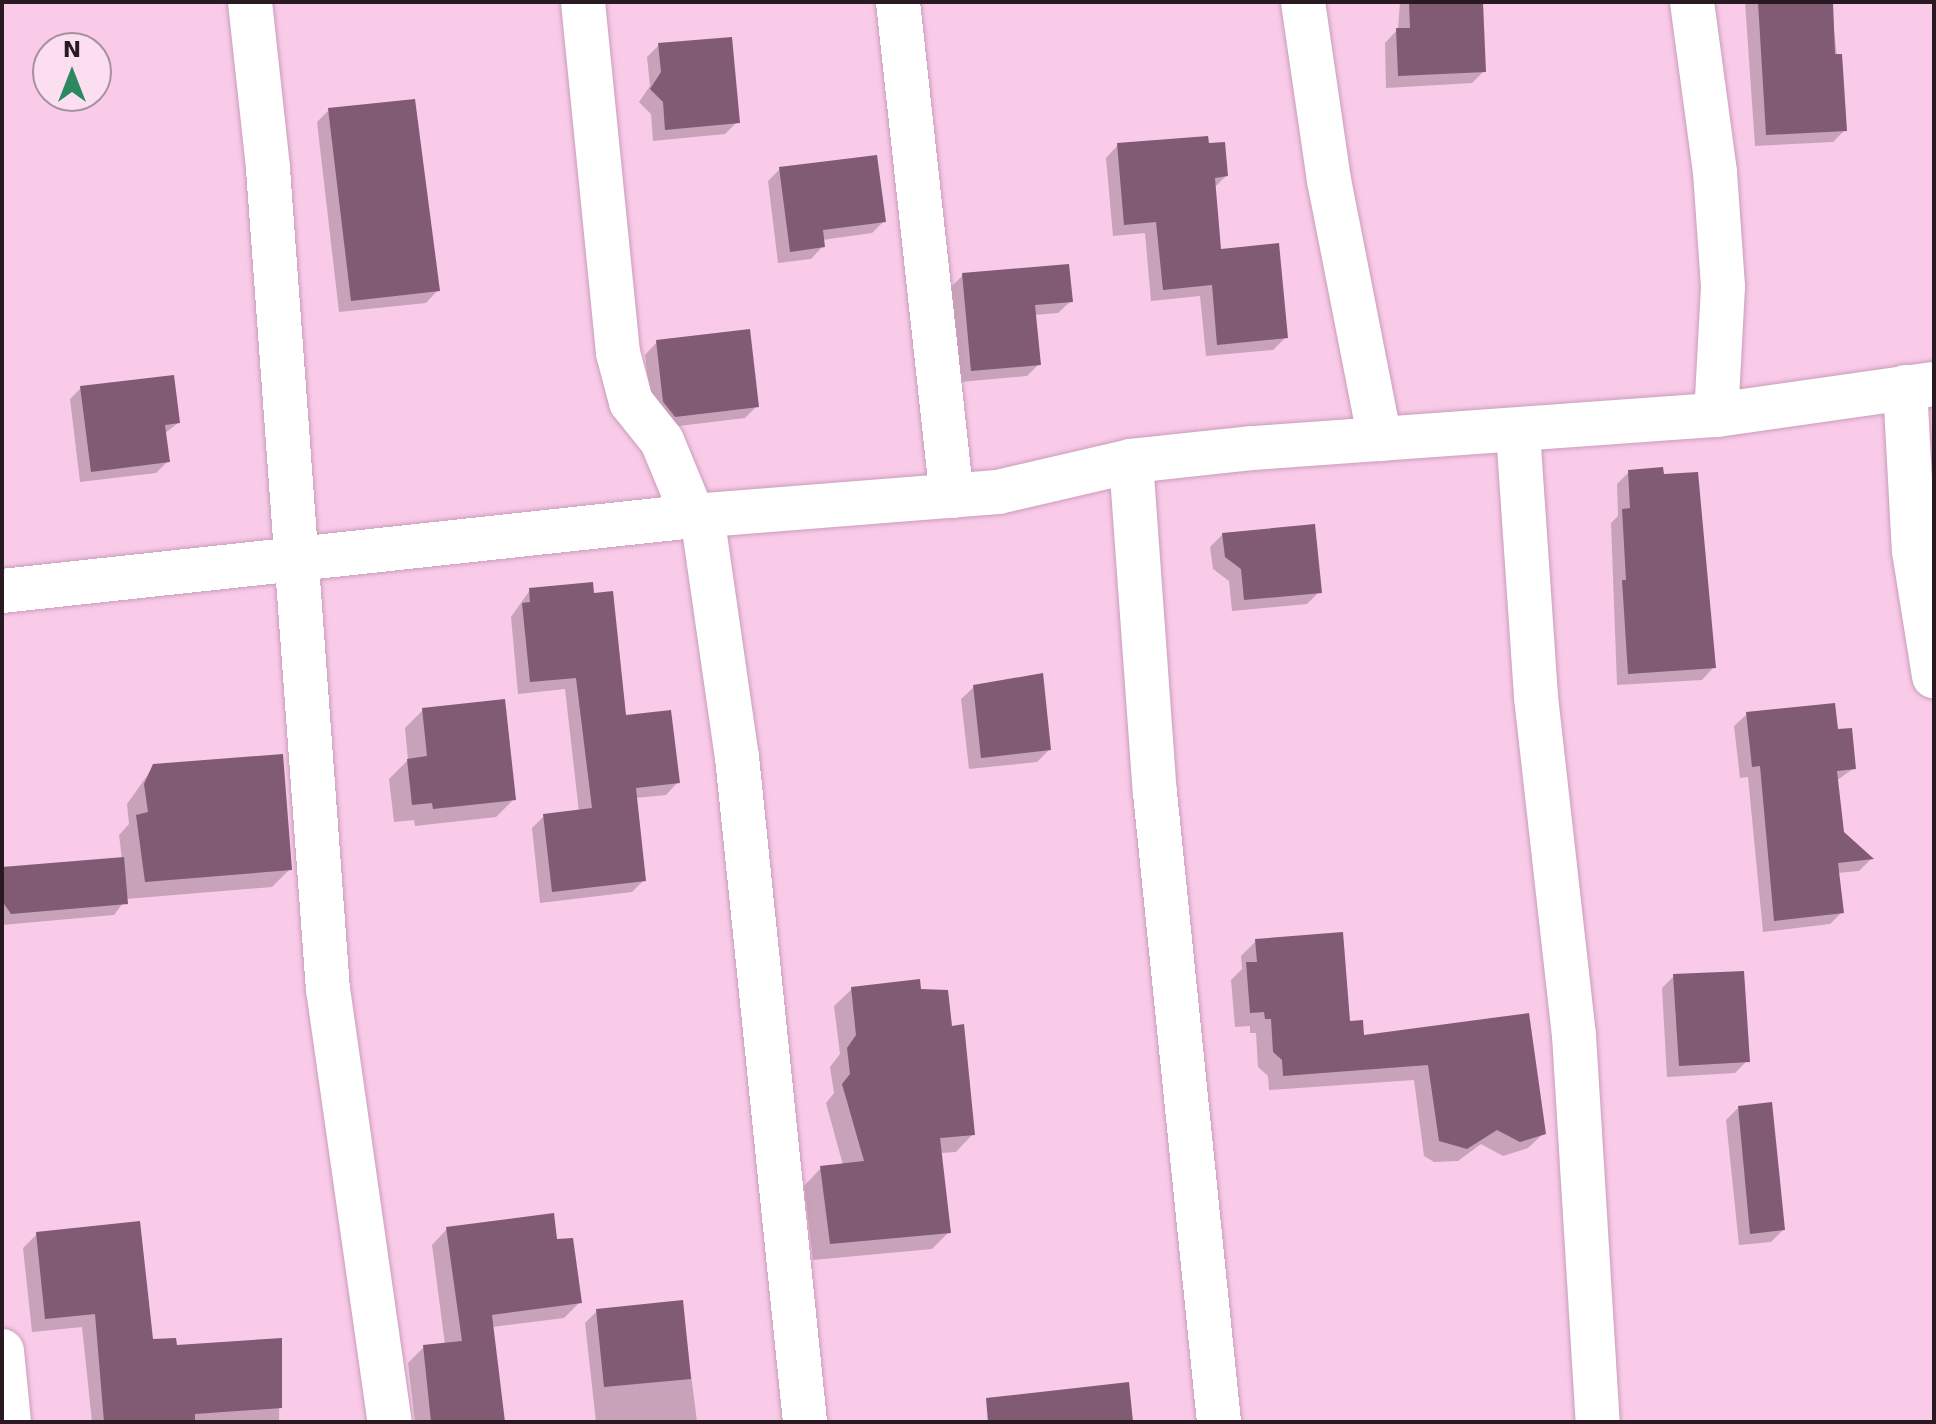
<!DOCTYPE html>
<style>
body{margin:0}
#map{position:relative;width:1936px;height:1424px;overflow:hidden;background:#f9cbe8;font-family:"DejaVu Sans",sans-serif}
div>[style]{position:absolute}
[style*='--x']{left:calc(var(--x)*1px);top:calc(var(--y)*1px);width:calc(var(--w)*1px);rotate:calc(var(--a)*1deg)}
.shadow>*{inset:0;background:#0003}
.building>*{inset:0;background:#815a73}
.roads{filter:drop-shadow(0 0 2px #c99db9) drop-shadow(0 0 2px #c99db9)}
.minor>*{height:44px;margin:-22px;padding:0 22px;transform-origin:22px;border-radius:22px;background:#fff}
span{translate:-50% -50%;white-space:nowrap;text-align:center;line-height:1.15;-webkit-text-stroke:8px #fbdff0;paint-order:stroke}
.frame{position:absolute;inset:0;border:4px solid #291923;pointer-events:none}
.north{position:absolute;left:32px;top:32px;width:80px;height:80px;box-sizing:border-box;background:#fbdff0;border:2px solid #a7909e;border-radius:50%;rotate:0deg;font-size:22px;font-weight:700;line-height:32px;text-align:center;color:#291923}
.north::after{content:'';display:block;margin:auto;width:28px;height:36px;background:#2b885f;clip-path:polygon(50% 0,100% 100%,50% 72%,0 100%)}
</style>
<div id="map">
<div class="shadow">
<i style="clip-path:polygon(1400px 2px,1481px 2px,1484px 71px,1472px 83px,1386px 88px,1385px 43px,1398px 29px)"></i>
<i style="clip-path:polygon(1745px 2px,1831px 2px,1845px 130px,1833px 142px,1755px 146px)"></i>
<i style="clip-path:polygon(659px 45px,737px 122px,725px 134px,653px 141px,651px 114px,639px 102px,650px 86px,647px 57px)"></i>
<i style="clip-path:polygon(329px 110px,438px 290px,426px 303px,339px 312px,317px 122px)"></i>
<i style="clip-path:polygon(1118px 145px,1226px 176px,1214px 188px,1219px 251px,1286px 337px,1273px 350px,1206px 356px,1200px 296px,1151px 301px,1145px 233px,1113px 236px,1106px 158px)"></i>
<i style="clip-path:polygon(780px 169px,884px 221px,872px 233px,822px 240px,823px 246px,811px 259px,778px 263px,768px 181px)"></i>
<i style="clip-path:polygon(963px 275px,1071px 301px,1058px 313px,1034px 315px,1039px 364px,1027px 376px,960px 382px,951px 287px)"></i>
<i style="clip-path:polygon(657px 342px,757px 406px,745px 418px,662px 428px,652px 415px,645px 355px)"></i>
<i style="clip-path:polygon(81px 388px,178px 423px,164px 434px,168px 461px,156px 473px,80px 482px,70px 399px)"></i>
<i style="clip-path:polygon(1629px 472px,1714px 667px,1702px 680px,1617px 685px,1611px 523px,1618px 516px,1617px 484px)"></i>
<i style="clip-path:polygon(1223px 534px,1319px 592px,1307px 604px,1232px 611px,1229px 581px,1213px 569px,1210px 547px)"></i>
<i style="clip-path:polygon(530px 590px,678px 782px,666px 795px,635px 798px,644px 880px,632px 892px,540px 903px,532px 828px,544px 816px,579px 812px,565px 689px,518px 694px,511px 617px)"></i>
<i style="clip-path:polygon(1041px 675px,1049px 750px,1037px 762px,969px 769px,961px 699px,974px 687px)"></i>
<i style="clip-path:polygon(423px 710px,514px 799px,496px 817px,415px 826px,414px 820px,394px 822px,389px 779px,408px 760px,405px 728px)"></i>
<i style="clip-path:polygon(1747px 714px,1836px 732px,1854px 768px,1836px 781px,1842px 833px,1871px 859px,1859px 871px,1837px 873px,1842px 912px,1830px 924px,1763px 932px,1748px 777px,1740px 778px,1734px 726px)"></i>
<i style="clip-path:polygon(154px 766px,290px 869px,272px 887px,126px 899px,114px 915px,2px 925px,2px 869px,122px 859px,119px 835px,129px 824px,127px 804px)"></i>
<i style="clip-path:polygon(1256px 941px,1362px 1037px,1527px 1015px,1544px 1133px,1528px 1148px,1503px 1156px,1481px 1144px,1458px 1161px,1434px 1162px,1424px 1156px,1414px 1080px,1269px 1090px,1268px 1076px,1258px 1067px,1256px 1033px,1250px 1033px,1250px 1026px,1235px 1027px,1231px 980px,1242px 969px,1241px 956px)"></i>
<i style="clip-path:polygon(1674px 976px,1747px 1061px,1735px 1073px,1667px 1077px,1662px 988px)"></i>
<i style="clip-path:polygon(852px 989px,919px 991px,950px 1028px,973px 1134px,956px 1152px,940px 1153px,949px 1232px,932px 1249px,813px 1260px,804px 1186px,821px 1168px,843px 1165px,826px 1103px,834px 1093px,830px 1067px,840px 1054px,834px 1006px)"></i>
<i style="clip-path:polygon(1738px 1108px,1783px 1230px,1771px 1242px,1739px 1245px,1726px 1120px)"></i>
<i style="clip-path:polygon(447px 1229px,555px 1241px,580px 1302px,564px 1318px,492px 1327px,503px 1422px,415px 1422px,408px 1363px,424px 1347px,445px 1345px,432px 1245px)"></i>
<i style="clip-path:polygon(37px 1234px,152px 1341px,175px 1347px,280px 1340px,279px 1422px,92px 1422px,82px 1327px,32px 1332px,23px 1248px)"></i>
<i style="clip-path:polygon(682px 1303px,697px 1422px,596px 1422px,585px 1323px,597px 1311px)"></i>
</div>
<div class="building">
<i style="clip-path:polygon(1409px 2px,1483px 2px,1486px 72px,1398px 76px,1396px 28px,1410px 28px)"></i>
<i style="clip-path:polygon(1758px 2px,1833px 2px,1835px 54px,1842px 54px,1847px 131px,1766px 135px)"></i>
<i style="clip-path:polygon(732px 37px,740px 123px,665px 130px,663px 102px,650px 89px,661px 72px,658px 43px)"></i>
<i style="clip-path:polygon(415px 99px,440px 291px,351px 301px,328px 108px)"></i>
<i style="clip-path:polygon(1208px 136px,1209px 143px,1225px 142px,1228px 176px,1215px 178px,1221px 249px,1279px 243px,1288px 338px,1217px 345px,1212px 285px,1163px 290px,1156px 222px,1124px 225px,1117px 143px)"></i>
<i style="clip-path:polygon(877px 155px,886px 222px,823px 230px,825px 247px,790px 252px,779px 167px)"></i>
<i style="clip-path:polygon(1069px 264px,1073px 302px,1035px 305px,1041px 365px,971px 371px,962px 273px)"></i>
<i style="clip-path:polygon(750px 329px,759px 407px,675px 417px,663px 402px,656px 340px)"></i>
<i style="clip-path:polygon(174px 375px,180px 423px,165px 425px,170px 462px,91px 472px,80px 386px)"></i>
<i style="clip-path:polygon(1663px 467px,1664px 474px,1698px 472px,1716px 668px,1628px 674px,1622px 580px,1626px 580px,1622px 509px,1630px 508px,1628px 470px)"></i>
<i style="clip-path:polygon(1315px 524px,1322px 593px,1244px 600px,1241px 569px,1225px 557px,1222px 533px)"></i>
<i style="clip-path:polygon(593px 582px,594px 593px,613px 591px,626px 715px,671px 710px,680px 783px,636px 788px,646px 881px,552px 892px,543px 814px,592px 808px,576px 678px,530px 682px,522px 603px,530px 602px,529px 588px)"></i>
<i style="clip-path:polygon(1043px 673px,1051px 750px,981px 758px,973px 685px)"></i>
<i style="clip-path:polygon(505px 699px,516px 800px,433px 809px,432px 803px,412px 805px,407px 759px,427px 756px,422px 708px)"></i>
<i style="clip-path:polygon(1835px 703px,1838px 729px,1852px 728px,1856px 769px,1837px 771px,1844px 832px,1874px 859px,1838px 863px,1844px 913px,1774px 921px,1760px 766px,1752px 767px,1746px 712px)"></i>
<i style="clip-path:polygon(283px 754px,292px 870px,145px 882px,136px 815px,148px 812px,144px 784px,153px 764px)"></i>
<i style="clip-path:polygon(124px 857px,128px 904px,11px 914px,2px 901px,2px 867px)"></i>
<i style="clip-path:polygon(1343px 932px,1350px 1021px,1363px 1020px,1364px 1035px,1529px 1013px,1546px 1134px,1520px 1142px,1497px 1130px,1467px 1149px,1439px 1141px,1428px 1065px,1283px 1076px,1282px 1060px,1273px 1052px,1271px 1019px,1265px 1019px,1264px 1012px,1250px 1013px,1246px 962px,1257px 962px,1255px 939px)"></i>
<i style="clip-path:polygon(1744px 971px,1750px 1062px,1679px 1066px,1673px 974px)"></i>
<i style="clip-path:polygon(920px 979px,921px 989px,948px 990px,952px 1026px,964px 1024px,975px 1135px,940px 1138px,951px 1233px,830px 1244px,820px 1166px,864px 1161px,842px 1084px,850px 1074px,847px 1048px,856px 1035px,851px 987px)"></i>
<i style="clip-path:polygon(1772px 1102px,1785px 1230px,1750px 1234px,1738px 1106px)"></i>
<i style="clip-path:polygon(554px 1213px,557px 1239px,573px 1238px,582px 1303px,492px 1315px,505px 1422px,431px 1422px,423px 1345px,462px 1341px,446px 1227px)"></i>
<i style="clip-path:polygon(140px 1221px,153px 1339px,176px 1338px,177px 1345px,282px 1338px,282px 1408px,195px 1414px,195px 1422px,104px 1422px,95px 1314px,45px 1319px,36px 1232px)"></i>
<i style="clip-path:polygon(683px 1300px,691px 1379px,604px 1387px,596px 1309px)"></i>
<i style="clip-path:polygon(1129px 1382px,1133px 1422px,988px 1422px,986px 1398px)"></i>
</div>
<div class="roads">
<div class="minor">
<i style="--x:250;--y:2;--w:168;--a:83.8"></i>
<i style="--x:268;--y:169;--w:822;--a:85.82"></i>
<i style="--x:328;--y:989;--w:437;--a:81.9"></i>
<i style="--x:583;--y:2;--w:353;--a:84.3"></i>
<i style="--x:618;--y:353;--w:51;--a:75.1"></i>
<i style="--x:631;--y:402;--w:50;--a:51.5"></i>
<i style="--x:662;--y:441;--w:81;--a:67.5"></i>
<i style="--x:898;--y:2;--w:497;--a:83.8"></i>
<i style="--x:1303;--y:2;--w:180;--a:81.7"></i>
<i style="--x:1329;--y:180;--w:264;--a:78.9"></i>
<i style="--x:1692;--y:2;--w:172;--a:82.3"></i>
<i style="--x:1715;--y:172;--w:115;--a:86"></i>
<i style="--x:1723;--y:287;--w:128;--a:93.1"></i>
<i style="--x:1905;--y:387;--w:164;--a:86.9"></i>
<i style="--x:1914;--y:551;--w:127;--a:80.9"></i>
<i style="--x:1518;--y:432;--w:266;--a:86.1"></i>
<i style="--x:1536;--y:697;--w:340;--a:83.6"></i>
<i style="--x:1574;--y:1035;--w:388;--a:86.5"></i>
<i style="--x:1131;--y:461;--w:333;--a:85.9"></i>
<i style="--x:1155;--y:793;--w:632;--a:84.19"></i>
<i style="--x:702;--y:515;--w:245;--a:81.8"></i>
<i style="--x:737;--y:757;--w:668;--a:84.16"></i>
<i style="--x:2;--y:591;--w:695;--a:-6.19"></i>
<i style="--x:693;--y:516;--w:306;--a:-4.5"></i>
<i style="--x:998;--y:492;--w:137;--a:-13.1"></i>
<i style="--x:1131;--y:461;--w:123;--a:-6.1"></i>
<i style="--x:1253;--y:448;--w:464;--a:-4.1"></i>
<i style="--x:1716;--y:415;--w:220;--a:-8.1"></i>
<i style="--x:2;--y:1351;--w:71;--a:84.4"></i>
</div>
</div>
<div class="frame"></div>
<div class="north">N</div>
</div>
